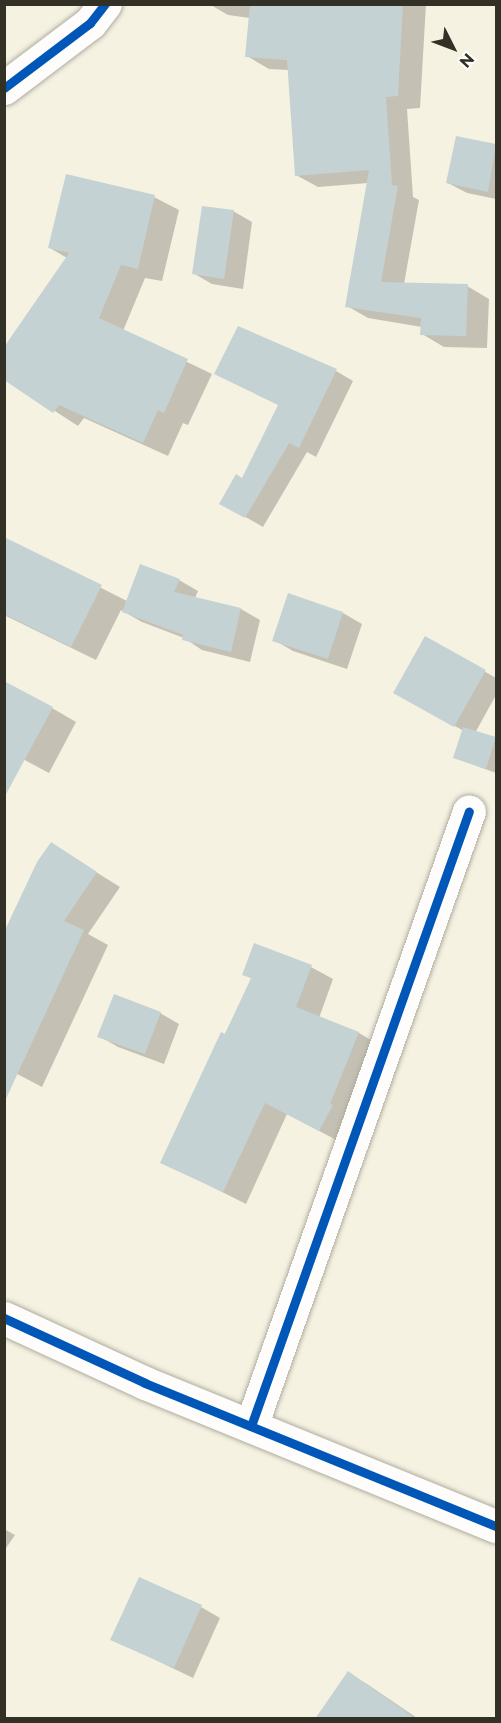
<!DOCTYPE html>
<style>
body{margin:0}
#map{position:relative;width:501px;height:1723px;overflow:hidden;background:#f5f2e2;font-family:Montserrat,sans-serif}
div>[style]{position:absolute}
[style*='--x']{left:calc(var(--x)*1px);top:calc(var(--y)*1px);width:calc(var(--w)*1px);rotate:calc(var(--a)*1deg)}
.shadow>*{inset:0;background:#0003}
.building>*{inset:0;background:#c5d2d4}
.roads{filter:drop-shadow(0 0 2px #afada0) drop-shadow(0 0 2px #afada0)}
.street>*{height:33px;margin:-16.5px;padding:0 16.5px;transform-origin:16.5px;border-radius:16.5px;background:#fefdfb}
.cycleway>*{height:9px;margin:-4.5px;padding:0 4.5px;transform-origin:4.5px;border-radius:4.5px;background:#0057b8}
span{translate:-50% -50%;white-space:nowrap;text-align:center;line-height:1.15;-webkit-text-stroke:6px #fff;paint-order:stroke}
.frame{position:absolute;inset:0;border:6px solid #333125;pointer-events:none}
.north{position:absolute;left:423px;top:18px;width:60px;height:60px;-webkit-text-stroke:4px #fff;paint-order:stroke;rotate:132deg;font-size:16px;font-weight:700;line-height:24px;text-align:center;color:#333125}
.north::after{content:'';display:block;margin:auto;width:21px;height:27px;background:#333125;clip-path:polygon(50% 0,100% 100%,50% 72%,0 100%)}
</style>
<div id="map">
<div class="shadow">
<i style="clip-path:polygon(209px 4px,426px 4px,420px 108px,407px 109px,413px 197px,419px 200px,404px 284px,467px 286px,489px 299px,487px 348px,444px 347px,422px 334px,422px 327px,368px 318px,347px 306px,368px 183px,318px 187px,296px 175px,289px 70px,269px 69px,247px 56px,250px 18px,228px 15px)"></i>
<i style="clip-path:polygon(457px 138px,496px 146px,496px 199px,467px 193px,448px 183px)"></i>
<i style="clip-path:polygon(154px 197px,179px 210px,162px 281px,145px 278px,123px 331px,212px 374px,188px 425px,183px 423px,168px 456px,84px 418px,78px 426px,4px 378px,67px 258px,50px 248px)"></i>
<i style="clip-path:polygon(233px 211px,252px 222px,243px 289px,212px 284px,193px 273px)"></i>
<i style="clip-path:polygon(336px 371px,353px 381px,316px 457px,307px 452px,263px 527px,221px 503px)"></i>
<i style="clip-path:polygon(4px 539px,127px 601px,179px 580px,198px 591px,195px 598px,241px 609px,260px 620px,250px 662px,202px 650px,184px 638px,142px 622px,121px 610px,96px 660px,4px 615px)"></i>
<i style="clip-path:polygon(288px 595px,343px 613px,362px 624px,347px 669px,293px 651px,274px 640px)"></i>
<i style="clip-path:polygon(426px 638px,496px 678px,496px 695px,475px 733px,496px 739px,496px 773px,455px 758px,464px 731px,414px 704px)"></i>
<i style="clip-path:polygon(52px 708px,76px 722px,49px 773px,4px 749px)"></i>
<i style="clip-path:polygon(51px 844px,120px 887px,88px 934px,108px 945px,42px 1087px,4px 1067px)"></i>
<i style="clip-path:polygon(311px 967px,333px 979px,319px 1018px,359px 1033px,381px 1046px,342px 1143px,287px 1114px,246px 1204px,162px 1162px,252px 979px,244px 974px)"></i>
<i style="clip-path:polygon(160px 1013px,179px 1024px,164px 1064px,118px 1047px,99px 1036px)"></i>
<i style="clip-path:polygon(4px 1529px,15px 1535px,4px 1551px)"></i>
<i style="clip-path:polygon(201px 1607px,220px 1618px,193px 1678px,112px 1639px)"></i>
<i style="clip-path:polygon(348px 1673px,367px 1684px,417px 1718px,316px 1718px)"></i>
</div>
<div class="building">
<i style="clip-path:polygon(250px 4px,403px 4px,398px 96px,386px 97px,392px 185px,398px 186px,381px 282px,468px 284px,466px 336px,420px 335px,421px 318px,345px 307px,369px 170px,295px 176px,287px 60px,245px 57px)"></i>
<i style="clip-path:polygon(456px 136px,496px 144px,488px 192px,446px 183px)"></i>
<i style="clip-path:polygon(66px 174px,155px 195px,138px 269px,121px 265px,99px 318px,188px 359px,164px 413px,158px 410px,143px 443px,59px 405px,53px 413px,4px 380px,4px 347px,69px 253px,48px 248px)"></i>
<i style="clip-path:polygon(202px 206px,234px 210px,224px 279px,192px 274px)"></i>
<i style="clip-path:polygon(238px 326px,337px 369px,299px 448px,289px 443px,245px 518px,219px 504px,236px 474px,242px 478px,278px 405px,214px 374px)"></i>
<i style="clip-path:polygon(4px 537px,102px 585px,71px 647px,4px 614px)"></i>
<i style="clip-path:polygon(140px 564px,180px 579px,174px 592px,241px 608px,231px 652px,182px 640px,183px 635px,122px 612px)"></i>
<i style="clip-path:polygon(288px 593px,343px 612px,328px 659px,272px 641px)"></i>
<i style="clip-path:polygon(425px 636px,486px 670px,454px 727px,393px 693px)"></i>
<i style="clip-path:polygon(4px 681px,53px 707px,4px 798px)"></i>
<i style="clip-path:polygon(463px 727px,496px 737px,486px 769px,453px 758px)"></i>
<i style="clip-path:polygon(51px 842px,97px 872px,64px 921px,84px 930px,4px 1103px,4px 932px,37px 862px)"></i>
<i style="clip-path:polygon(254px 943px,312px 965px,296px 1007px,359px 1032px,330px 1104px,333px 1105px,319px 1131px,265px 1103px,223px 1192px,160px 1163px,221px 1032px,225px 1034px,251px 978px,242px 975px)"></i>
<i style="clip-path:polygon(114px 994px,161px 1012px,145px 1054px,97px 1037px)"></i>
<i style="clip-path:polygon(139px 1577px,202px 1605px,174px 1668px,110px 1640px)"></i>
<i style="clip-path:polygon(348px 1671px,416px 1719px,315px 1719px)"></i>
</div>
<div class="roads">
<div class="street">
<i style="--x:4;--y:88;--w:108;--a:-37.1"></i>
<i style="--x:90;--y:23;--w:24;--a:-52"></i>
<i style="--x:4;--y:1318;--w:155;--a:24.7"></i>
<i style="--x:145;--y:1383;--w:379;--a:22.2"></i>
<i style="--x:251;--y:1426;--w:652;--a:-70.48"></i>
</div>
</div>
<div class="cycleway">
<i style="--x:4;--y:88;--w:108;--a:-37.1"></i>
<i style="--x:90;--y:23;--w:24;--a:-52"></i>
<i style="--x:4;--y:1318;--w:155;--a:24.7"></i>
<i style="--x:145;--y:1383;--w:379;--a:22.2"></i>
<i style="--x:251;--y:1426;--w:652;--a:-70.48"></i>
</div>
<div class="frame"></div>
<div class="north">N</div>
</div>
